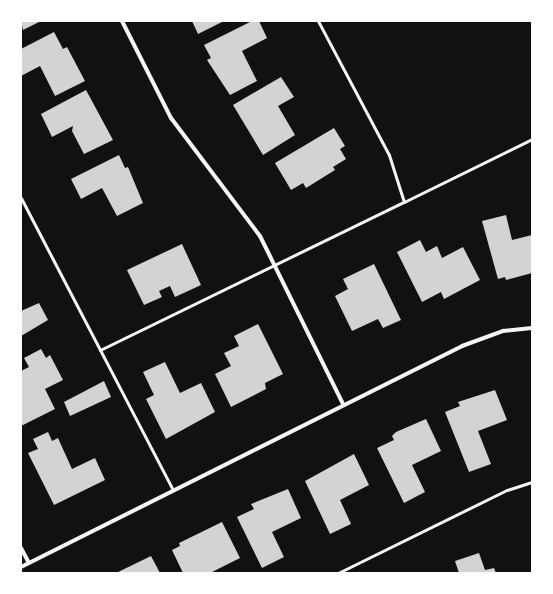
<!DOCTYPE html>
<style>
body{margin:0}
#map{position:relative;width:553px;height:594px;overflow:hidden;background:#111;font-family:Manrope,sans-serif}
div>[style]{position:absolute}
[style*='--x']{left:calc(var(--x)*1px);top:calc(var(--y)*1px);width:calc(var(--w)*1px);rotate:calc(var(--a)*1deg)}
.building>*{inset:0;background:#d3d3d3}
.service>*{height:3px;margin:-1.5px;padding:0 1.5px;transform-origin:1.5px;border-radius:1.5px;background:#f5f5f5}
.minor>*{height:4px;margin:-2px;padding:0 2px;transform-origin:2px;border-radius:2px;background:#f5f5f5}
span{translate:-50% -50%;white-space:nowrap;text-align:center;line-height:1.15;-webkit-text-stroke:3.5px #fff;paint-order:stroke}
.frame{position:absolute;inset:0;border:22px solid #fff;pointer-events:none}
</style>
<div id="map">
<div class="building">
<i style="clip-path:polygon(21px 21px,41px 21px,23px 30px)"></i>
<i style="clip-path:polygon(192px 21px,224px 21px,198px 34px)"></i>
<i style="clip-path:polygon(252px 21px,259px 21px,267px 38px,242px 51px,257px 81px,230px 95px,207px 60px,211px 58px,204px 45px)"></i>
<i style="clip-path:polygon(54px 32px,63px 49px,67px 47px,85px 81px,55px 96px,40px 66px,21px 76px,21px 49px)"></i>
<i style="clip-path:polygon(281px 77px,294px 97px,278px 106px,295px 135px,263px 155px,233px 105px)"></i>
<i style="clip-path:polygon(86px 90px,113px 140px,84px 154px,72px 131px,73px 126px,52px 137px,41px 114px)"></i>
<i style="clip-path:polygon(334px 128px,345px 146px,340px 149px,346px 159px,333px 167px,335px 170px,306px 188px,303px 183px,291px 190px,275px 163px)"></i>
<i style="clip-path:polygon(119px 155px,125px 168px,128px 167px,143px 203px,117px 216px,102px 188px,81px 199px,71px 179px)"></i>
<i style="clip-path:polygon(506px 215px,512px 240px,532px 235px,532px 273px,506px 280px,505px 277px,498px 279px,482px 221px)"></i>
<i style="clip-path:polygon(420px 240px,426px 252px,437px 246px,442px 258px,463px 247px,480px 280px,444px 299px,441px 292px,422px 302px,397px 252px)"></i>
<i style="clip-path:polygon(182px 244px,201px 285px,175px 297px,170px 286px,159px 291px,162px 297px,144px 305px,127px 270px)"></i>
<i style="clip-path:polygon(374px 264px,401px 320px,383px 328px,378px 319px,352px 331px,335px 296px,348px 289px,343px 279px)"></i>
<i style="clip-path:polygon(39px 303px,48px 320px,21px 336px,21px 311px)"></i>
<i style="clip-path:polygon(258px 324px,283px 374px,265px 383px,266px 389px,231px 407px,215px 374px,231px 366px,224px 353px,239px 346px,234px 336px)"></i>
<i style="clip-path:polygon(41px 349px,46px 358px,50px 355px,63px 380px,45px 389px,55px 409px,21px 426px,21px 371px,29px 367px,24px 358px)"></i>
<i style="clip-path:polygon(165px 362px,180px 393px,201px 383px,215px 412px,166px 439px,146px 399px,154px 395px,143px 372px)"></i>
<i style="clip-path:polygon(104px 381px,111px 397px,70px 416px,64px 402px)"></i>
<i style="clip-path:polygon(495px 390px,507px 420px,478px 431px,491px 464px,469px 472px,445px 412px,460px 406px,458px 402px)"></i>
<i style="clip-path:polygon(426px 419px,441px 451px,412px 465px,425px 492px,404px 503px,377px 448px,394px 440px,392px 436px,396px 432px)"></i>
<i style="clip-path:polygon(48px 432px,52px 441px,58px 438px,72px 469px,95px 458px,105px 480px,54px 505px,28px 453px,38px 449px,33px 439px)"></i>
<i style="clip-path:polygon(354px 454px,369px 485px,340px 500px,351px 524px,330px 534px,305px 481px)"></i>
<i style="clip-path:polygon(288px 489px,301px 518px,272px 532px,284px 557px,262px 568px,237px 517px,254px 509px,251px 504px)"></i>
<i style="clip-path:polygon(222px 522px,240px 558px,210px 573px,183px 573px,172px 550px,180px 546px,179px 543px)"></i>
<i style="clip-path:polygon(479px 553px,485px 570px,494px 568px,496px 573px,459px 573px,455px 561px)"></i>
<i style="clip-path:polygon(151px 556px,160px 573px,116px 573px)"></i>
</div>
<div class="service">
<i style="--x:21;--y:198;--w:329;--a:62.5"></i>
<i style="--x:404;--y:202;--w:143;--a:-26.2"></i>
<i style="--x:100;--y:350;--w:338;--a:-26"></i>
<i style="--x:404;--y:202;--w:49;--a:-107.7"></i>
<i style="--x:389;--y:155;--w:152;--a:-117.9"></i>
<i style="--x:338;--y:573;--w:188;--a:-26.2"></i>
<i style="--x:507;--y:490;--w:26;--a:-18"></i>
</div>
<div class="minor">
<i style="--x:122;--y:21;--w:109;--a:63.2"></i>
<i style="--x:171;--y:118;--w:148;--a:53"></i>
<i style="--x:260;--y:236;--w:187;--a:63.7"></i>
<i style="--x:21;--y:548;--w:17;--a:62"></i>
<i style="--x:21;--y:567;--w:493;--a:-26.6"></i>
<i style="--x:462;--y:346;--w:44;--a:-20.1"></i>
<i style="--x:503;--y:331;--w:29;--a:-6"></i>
</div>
<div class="frame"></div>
</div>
